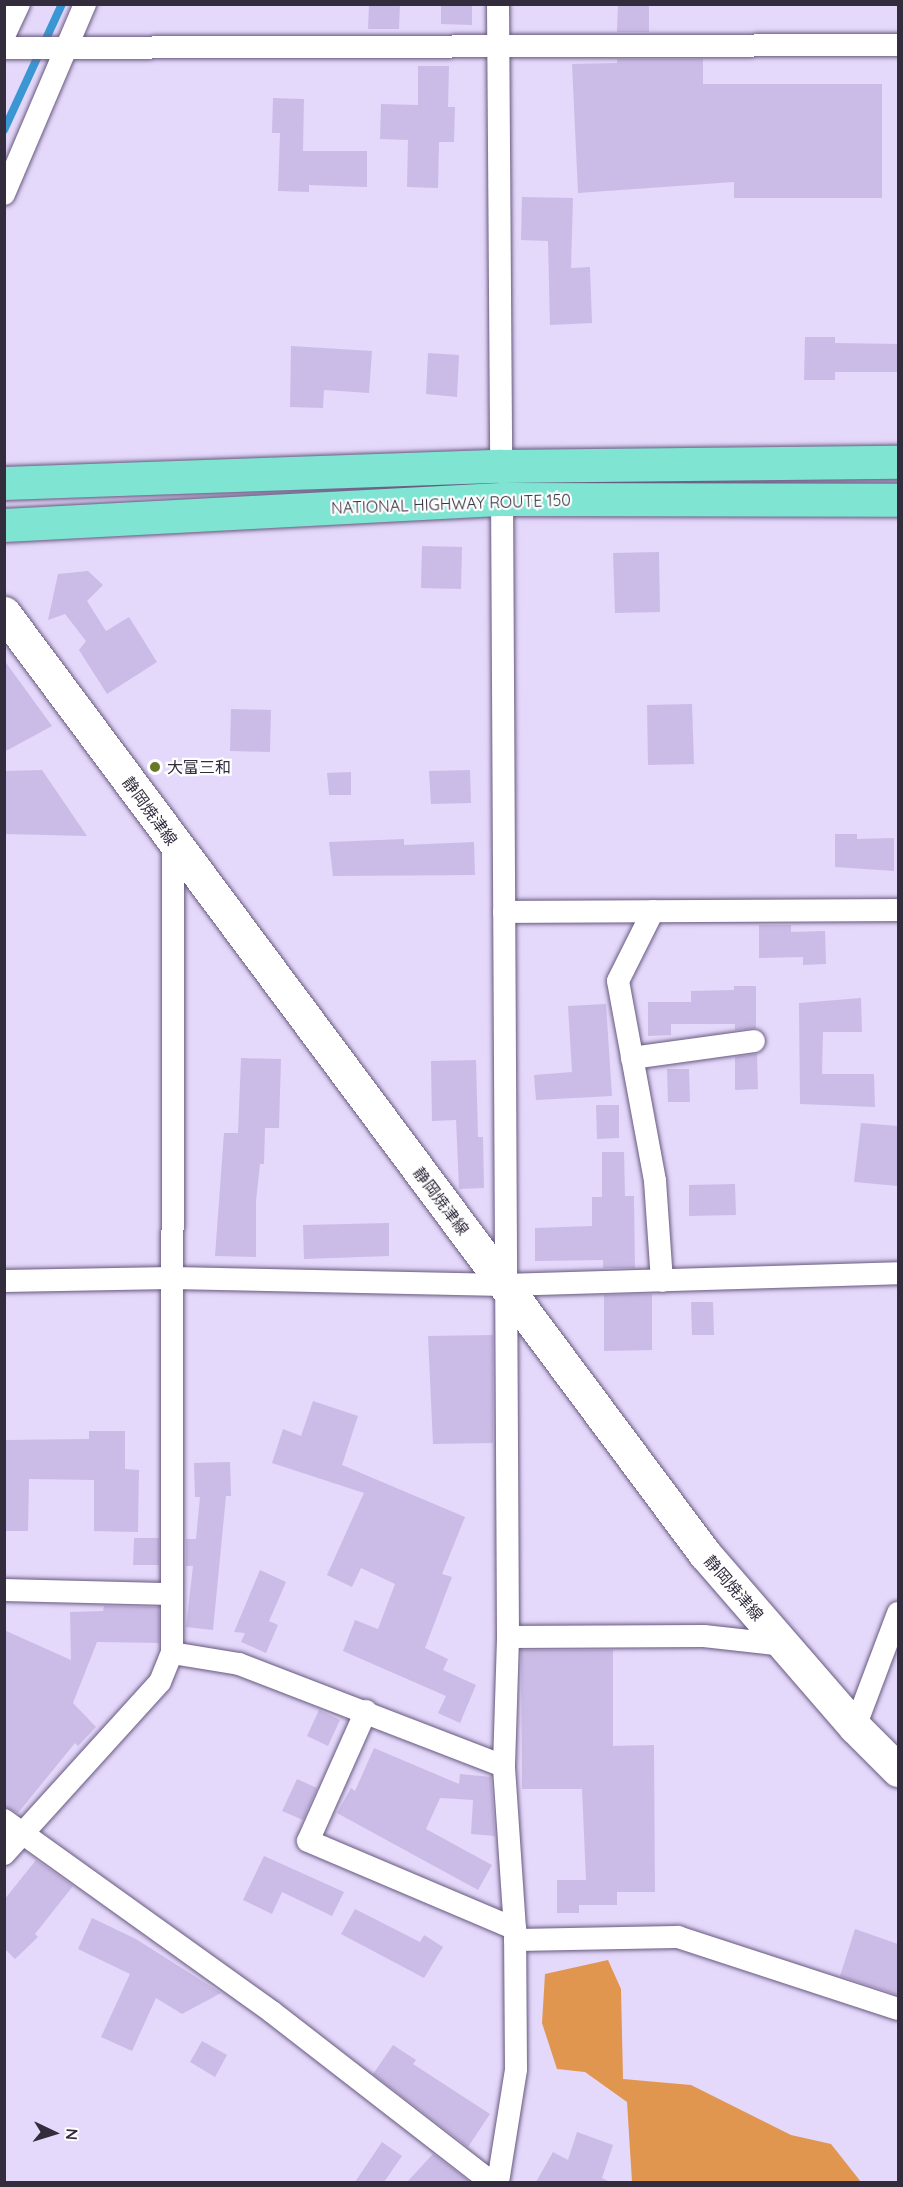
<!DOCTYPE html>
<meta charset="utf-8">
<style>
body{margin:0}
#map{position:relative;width:903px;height:2187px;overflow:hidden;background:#e4d8fb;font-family:Quicksand,"Noto Sans JP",sans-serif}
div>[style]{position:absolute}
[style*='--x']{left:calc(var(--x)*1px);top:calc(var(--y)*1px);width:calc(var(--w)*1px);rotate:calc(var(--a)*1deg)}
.forest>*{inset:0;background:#e1964f}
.stream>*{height:8px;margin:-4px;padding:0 4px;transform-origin:4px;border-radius:4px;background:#3b97d4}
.building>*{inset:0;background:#cbbce7}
.roads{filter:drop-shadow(0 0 2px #67597f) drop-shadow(0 0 2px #67597f)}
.street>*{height:22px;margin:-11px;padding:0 11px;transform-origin:11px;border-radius:11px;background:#fff}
.secondary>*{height:33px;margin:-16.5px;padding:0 16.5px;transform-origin:16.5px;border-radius:16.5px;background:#fff}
.highway>*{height:33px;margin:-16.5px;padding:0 16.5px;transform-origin:16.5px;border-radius:16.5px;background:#80e4d3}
.dots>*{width:16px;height:16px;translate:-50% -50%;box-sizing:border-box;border:3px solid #fff;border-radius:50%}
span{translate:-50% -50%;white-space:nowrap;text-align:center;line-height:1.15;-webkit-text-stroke:4.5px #fff;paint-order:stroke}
.street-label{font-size:16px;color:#322c3d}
.poi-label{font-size:16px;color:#322c3d}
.left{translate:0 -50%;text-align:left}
.frame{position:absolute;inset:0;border:6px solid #322c3d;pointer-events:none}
.north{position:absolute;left:24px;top:2103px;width:60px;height:60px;-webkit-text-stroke:4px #fff;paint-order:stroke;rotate:94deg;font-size:16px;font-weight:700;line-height:24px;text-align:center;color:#322c3d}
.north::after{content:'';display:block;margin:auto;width:21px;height:27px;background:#322c3d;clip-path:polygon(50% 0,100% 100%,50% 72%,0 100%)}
</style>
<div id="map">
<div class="forest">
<i style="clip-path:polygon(608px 1960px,621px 1989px,623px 2079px,691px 2085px,791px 2135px,831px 2144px,861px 2182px,632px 2182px,627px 2102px,585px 2072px,557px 2069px,542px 2023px,545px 1974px)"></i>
</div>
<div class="stream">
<i style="--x:4;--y:130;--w:139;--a:-65.3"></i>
</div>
<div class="building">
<i style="clip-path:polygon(369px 4px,400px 4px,399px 29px,368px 29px)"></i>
<i style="clip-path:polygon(441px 4px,472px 4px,472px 25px,441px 24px)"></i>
<i style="clip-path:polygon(618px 4px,649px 4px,649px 32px,617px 32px)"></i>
<i style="clip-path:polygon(617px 59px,703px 59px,703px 84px,882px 84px,882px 198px,734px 198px,734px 182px,578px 193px,572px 64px,617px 63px)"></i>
<i style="clip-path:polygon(418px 66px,449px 66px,448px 107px,455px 107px,454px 142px,439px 142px,438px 188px,407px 187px,408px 140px,380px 139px,381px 104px,418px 105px)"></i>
<i style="clip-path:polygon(273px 98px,304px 99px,303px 151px,367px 151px,367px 187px,309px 185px,309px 192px,278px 191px,280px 133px,272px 133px)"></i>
<i style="clip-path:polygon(522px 197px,573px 198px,571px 268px,590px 267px,592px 323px,550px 325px,548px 241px,521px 240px)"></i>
<i style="clip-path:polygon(805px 337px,835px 337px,835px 343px,898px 344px,898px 372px,835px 372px,835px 380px,804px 380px)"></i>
<i style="clip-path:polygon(291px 346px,372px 351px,369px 393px,324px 390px,323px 408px,290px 407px)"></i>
<i style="clip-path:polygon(428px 353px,459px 355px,457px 397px,426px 394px)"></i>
<i style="clip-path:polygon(422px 546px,462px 547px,461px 589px,421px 588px)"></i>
<i style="clip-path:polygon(659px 552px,660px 612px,615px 613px,613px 553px)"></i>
<i style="clip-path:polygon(88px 571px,103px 585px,87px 601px,106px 631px,129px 617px,157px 662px,107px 694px,79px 650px,86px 641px,65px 614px,48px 620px,58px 574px)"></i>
<i style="clip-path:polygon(4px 660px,52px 726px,4px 752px)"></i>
<i style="clip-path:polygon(692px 704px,694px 764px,648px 765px,647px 705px)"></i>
<i style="clip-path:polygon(231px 709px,271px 710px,270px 752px,230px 751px)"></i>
<i style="clip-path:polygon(42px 770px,87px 836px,4px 834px,4px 771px)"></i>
<i style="clip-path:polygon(470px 770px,471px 803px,431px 804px,429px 771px)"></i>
<i style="clip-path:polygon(351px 772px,351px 795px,329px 795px,327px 773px)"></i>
<i style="clip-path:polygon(835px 834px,857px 834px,857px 839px,894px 838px,894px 871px,835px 867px)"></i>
<i style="clip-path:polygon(404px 839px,404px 845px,474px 842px,475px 875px,333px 876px,329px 842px)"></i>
<i style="clip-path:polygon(759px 925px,791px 925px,791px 932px,825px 931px,826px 964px,803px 965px,803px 957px,759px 958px)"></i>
<i style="clip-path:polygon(734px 986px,756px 986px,756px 1028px,735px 1030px,735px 1024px,671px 1024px,671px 1035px,648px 1036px,648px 1002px,691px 1002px,691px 991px,734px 990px)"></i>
<i style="clip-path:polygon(861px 998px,862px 1032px,823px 1032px,822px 1074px,874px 1074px,875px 1107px,800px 1104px,799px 1003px)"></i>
<i style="clip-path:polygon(606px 1004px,612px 1096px,536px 1100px,534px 1075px,572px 1072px,568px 1006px)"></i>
<i style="clip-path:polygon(757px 1054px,758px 1089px,735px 1090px,735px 1057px)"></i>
<i style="clip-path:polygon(241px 1058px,281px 1059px,279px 1128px,265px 1128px,264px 1164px,260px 1164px,256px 1201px,256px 1257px,215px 1256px,224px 1133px,238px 1133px)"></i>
<i style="clip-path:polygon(476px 1060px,478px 1137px,483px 1137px,484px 1188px,459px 1189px,456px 1120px,432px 1121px,431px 1061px)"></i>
<i style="clip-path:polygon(667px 1069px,689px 1069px,690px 1102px,668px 1102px)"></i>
<i style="clip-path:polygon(596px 1105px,619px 1105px,619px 1138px,597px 1139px)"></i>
<i style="clip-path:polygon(861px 1123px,898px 1126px,898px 1186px,854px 1182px)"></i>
<i style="clip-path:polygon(602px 1152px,624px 1152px,625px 1196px,634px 1196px,635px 1268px,603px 1268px,603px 1260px,535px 1261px,535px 1228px,592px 1226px,592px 1197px,602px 1197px)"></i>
<i style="clip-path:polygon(735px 1184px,736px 1215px,689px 1216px,689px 1185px)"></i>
<i style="clip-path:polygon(389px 1223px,389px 1256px,304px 1259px,303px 1225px)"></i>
<i style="clip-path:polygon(652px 1294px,652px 1350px,604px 1351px,604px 1295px)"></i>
<i style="clip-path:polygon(691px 1302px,713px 1302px,714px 1335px,692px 1335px)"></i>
<i style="clip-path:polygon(493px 1335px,493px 1443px,433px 1444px,428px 1336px)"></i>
<i style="clip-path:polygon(313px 1401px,358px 1416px,342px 1465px,465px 1517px,442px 1574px,452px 1577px,425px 1648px,448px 1659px,443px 1670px,476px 1685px,460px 1723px,438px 1713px,446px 1696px,343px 1651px,355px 1620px,378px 1629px,395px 1584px,361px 1568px,352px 1587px,327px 1575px,364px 1493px,272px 1463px,283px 1429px,301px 1436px)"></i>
<i style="clip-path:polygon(89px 1431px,125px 1431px,125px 1469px,139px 1470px,138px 1532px,94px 1531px,94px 1480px,29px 1479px,28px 1531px,4px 1531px,4px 1440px,89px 1439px)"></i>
<i style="clip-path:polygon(230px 1462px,231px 1496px,226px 1496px,213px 1630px,186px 1627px,193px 1566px,186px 1566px,186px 1539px,196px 1539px,200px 1497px,195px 1497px,194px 1463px)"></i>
<i style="clip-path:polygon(134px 1538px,159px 1538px,159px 1565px,133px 1565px)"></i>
<i style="clip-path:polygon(260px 1570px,286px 1582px,269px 1621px,278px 1625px,266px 1653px,241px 1642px,245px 1633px,234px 1632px)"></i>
<i style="clip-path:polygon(104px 1606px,159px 1607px,159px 1643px,97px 1642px,73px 1703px,96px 1727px,78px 1746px,75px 1743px,18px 1813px,4px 1807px,4px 1630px,71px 1660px,70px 1612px,103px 1611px)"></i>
<i style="clip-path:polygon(521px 1650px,613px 1650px,613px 1746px,654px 1745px,655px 1892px,617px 1892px,617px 1905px,579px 1905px,579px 1913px,557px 1913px,557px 1880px,586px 1880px,582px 1789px,522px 1789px)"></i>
<i style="clip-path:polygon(319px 1710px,340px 1720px,328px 1746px,307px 1736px)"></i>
<i style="clip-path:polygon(374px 1748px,459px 1784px,460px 1774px,491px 1777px,495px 1836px,471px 1834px,473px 1800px,440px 1798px,426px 1829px,492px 1865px,478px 1890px,337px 1813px,351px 1788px,355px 1791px)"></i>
<i style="clip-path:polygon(297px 1779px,317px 1788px,303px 1820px,282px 1811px)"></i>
<i style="clip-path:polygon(264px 1856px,344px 1892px,332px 1916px,282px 1892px,272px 1914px,243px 1900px)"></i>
<i style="clip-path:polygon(36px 1860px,73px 1886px,35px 1934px,38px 1937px,15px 1959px,4px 1948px,4px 1900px)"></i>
<i style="clip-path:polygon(355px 1909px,420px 1942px,424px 1935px,443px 1947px,424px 1978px,341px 1934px)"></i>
<i style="clip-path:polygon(92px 1918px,136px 1939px,221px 1993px,182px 2014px,156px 1998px,132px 2051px,101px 2037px,130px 1974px,78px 1949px)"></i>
<i style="clip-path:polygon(855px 1929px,898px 1944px,898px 1995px,840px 1976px)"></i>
<i style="clip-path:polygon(202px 2041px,227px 2055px,215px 2077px,190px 2062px)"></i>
<i style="clip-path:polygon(393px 2045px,416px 2060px,413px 2064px,490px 2114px,468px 2147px,373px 2074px)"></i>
<i style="clip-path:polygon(577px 2132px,613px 2145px,602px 2178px,610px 2182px,536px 2182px,553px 2152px,568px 2160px)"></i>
<i style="clip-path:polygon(382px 2142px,402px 2156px,384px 2182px,355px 2182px)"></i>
<i style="clip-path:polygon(433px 2154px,470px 2182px,407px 2182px)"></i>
</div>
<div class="roads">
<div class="street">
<i style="--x:498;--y:4;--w:462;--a:89.6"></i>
<i style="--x:4;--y:36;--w:35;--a:-65"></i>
<i style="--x:4;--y:48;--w:894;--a:-0.19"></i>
<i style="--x:4;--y:194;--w:207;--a:-66.9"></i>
<i style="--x:653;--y:911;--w:78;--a:116.6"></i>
<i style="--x:618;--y:981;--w:203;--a:79.5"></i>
<i style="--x:655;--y:1181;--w:100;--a:86"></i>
<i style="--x:504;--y:912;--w:394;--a:-0.3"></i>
<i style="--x:632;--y:1058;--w:123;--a:-7.9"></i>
<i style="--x:4;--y:1281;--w:168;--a:-1"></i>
<i style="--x:172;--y:1278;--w:332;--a:1.2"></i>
<i style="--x:504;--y:1285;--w:394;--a:-1.7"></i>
<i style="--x:4;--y:1590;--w:168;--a:1.4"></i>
<i style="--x:508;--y:1637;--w:196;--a:-0.3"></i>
<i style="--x:704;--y:1636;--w:81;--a:6.4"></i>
<i style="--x:172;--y:1653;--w:68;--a:9.3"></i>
<i style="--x:239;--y:1664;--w:284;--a:21.1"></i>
<i style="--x:366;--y:1711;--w:142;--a:114"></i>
<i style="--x:308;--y:1841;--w:225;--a:23"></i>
<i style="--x:855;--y:1727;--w:122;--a:-69.3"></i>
<i style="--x:4;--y:1820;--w:330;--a:35.6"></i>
<i style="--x:272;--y:2012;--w:277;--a:37.8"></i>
<i style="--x:4;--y:1854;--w:232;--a:-47.8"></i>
<i style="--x:160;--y:1682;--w:31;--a:-68"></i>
<i style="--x:172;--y:1653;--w:811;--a:-89.93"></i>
<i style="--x:515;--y:1940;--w:163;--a:-1.1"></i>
<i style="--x:678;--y:1937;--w:231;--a:18.1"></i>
<i style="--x:498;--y:2182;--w:114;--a:-80.9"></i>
<i style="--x:516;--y:2069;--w:140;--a:-90.4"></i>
<i style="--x:515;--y:1929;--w:163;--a:-93.9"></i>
<i style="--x:504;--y:1766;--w:129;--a:-88.2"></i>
<i style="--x:508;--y:1637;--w:1138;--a:-90.3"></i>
</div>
<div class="secondary">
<i style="--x:4;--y:613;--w:1173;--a:53.32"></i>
<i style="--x:705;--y:1554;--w:229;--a:49.1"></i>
<i style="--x:855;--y:1727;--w:61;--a:45"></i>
</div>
<div class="highway">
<i style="--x:4;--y:483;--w:497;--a:-2"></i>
<i style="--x:501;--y:466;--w:397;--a:-0.6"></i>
<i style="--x:4;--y:525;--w:499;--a:-3"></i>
<i style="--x:502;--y:499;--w:396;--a:0.1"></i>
</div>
</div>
<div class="dots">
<i style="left:155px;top:767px;background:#667929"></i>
</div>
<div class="street-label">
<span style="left:451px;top:504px;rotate:-2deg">NATIONAL HIGHWAY ROUTE 150</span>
<span style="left:150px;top:811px;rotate:54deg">静岡焼津線</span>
<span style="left:441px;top:1201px;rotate:53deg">静岡焼津線</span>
<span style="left:734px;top:1588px;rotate:49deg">静岡焼津線</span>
</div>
<div class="poi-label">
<span class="left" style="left:167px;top:767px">大富三和</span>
</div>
<div class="frame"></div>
<div class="north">N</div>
</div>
